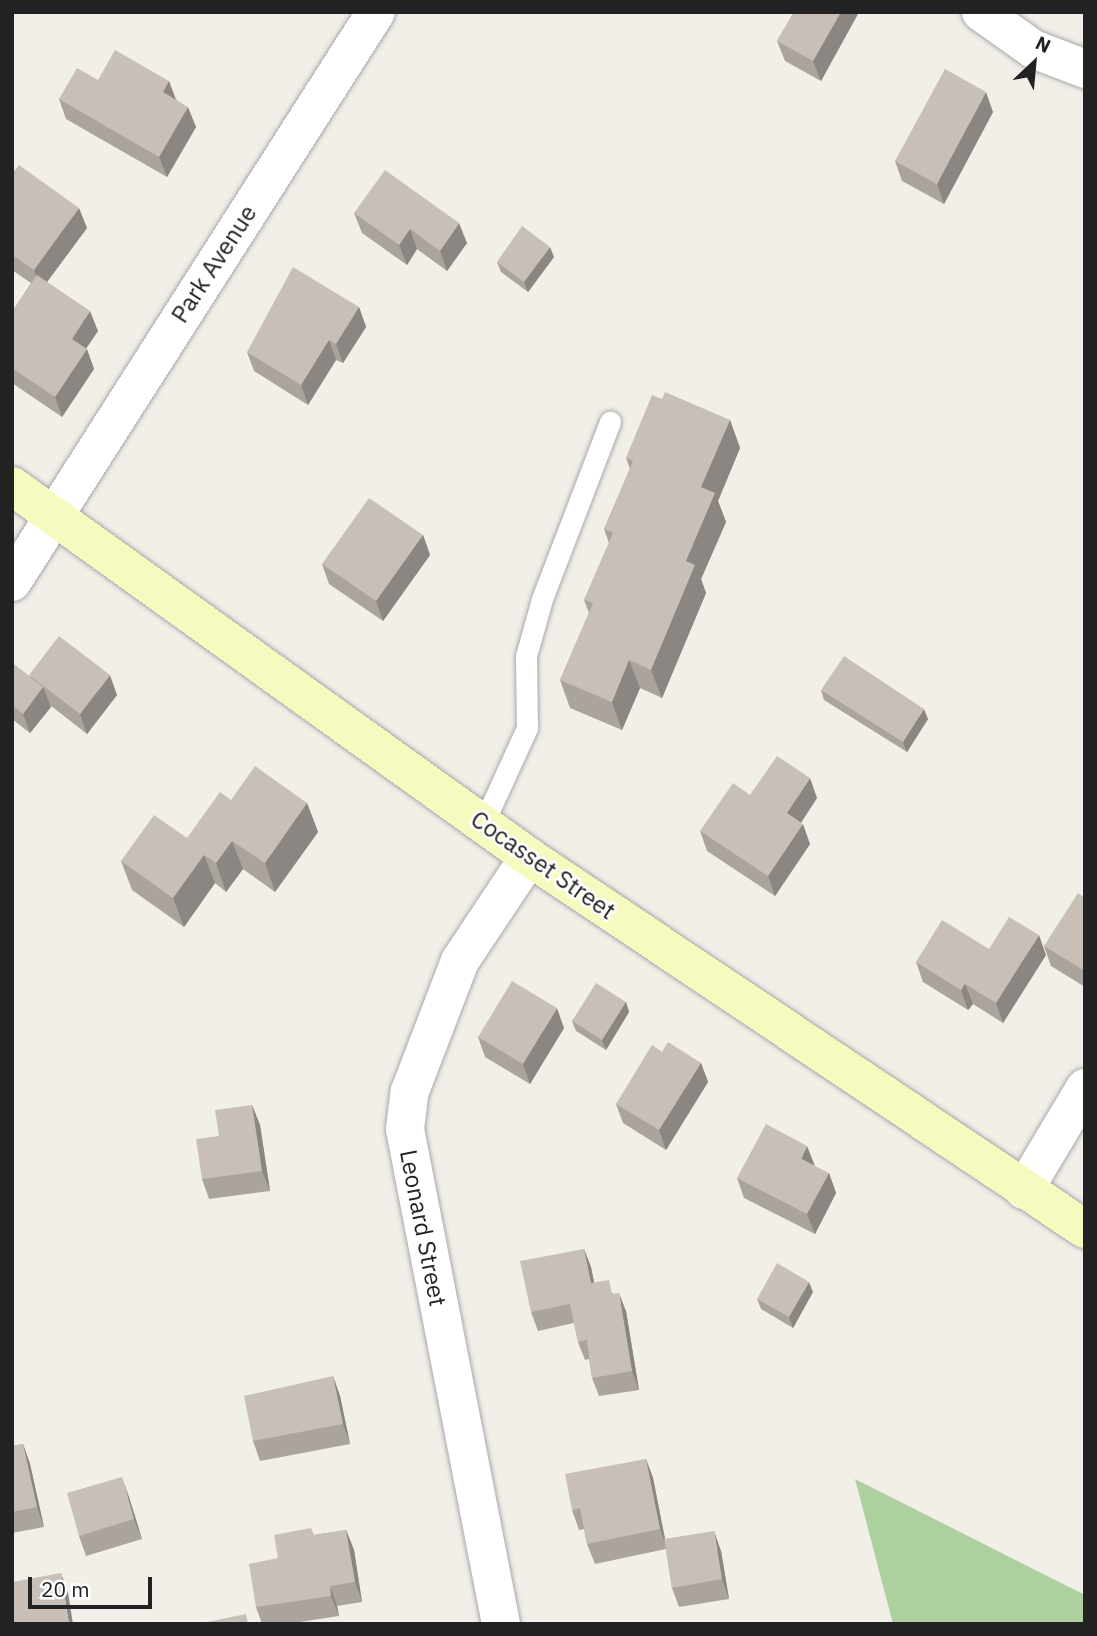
<!DOCTYPE html>
<style>
body{margin:0}
#map{position:relative;width:1097px;height:1636px;overflow:hidden;background:#f2efe9;font-family:"IBM Plex Sans",sans-serif}
div>[style]{position:absolute}
[style*='--x']{left:calc(var(--x)*1px);top:calc(var(--y)*1px);width:calc(var(--w)*1px);rotate:calc(var(--a)*1deg)}
.forest>*{inset:0;background:#add19e}
.roads{filter:drop-shadow(0 0 2px #a9a9a9) drop-shadow(0 0 2px #a9a9a9)}
.service>*{height:21px;margin:-10.5px;padding:0 10.5px;transform-origin:10.5px;border-radius:10.5px;background:#fff}
.minor>*{height:38px;margin:-19px;padding:0 19px;transform-origin:19px;border-radius:19px;background:#fff}
.secondary>*{height:38px;margin:-19px;padding:0 19px;transform-origin:19px;border-radius:19px;background:#f7fabf}
.wall>*{inset:0;background:#aba49e}
.shaded-wall>*{inset:0;background:#8b8681}
.building>*{inset:0;background:#c7bfb8}
span{translate:-50% -50%;white-space:nowrap;text-align:center;line-height:1.15;-webkit-text-stroke:5px #fff;paint-order:stroke}
.street-label{font-size:24px;color:#222}
.frame{position:absolute;inset:0;border:14px solid #222;pointer-events:none}
.north{position:absolute;left:999px;top:28px;width:70px;height:70px;-webkit-text-stroke:5px #fff;paint-order:stroke;rotate:26deg;font-size:19px;font-weight:700;line-height:28px;text-align:center;color:#222}
.north::after{content:'';display:block;margin:auto;width:24px;height:32px;background:#222;clip-path:polygon(50% 0,100% 100%,50% 72%,0 100%)}
.scale{position:absolute;left:28px;top:1577px;width:124px;height:32px;box-sizing:border-box;border:4px solid #222;border-top:0;padding-left:9px;font-size:21px;line-height:24px;white-space:nowrap;color:#222;-webkit-text-stroke:5px #fff;paint-order:stroke}
</style>
<div id="map">
<div class="forest">
<i style="clip-path:polygon(855px 1479px,1085px 1595px,1085px 1624px,893px 1624px)"></i>
</div>
<div class="roads">
<div class="service">
<i style="--x:483;--y:824;--w:106;--a:-65.4"></i>
<i style="--x:527;--y:728;--w:72;--a:-90.8"></i>
<i style="--x:526;--y:656;--w:59;--a:-74.3"></i>
<i style="--x:542;--y:599;--w:190;--a:-69"></i>
</div>
<div class="minor">
<i style="--x:981;--y:12;--w:64;--a:35.4"></i>
<i style="--x:1033;--y:49;--w:56;--a:21"></i>
<i style="--x:12;--y:582;--w:676;--a:-57.44"></i>
<i style="--x:1024;--y:1190;--w:119;--a:-59.1"></i>
<i style="--x:501;--y:1624;--w:504;--a:-100.98"></i>
<i style="--x:405;--y:1129;--w:38;--a:-83"></i>
<i style="--x:410;--y:1091;--w:139;--a:-69"></i>
<i style="--x:460;--y:961;--w:125;--a:-56.4"></i>
</div>
<div class="secondary">
<i style="--x:12;--y:486;--w:636;--a:35.66"></i>
<i style="--x:529;--y:857;--w:669;--a:33.79"></i>
</div>
</div>
<div class="wall">
<i style="clip-path:polygon(794px 12px,859px 12px,821px 81px,785px 61px,777px 41px)"></i>
<i style="clip-path:polygon(98px 80px,169px 81px,176px 99px,196px 127px,167px 177px,66px 119px,59px 99px)"></i>
<i style="clip-path:polygon(993px 112px,944px 204px,902px 181px,895px 161px)"></i>
<i style="clip-path:polygon(12px 174px,87px 228px,47px 282px,98px 331px,86px 348px,94px 369px,62px 417px,12px 383px,12px 312px,31px 283px,12px 270px)"></i>
<i style="clip-path:polygon(354px 213px,467px 243px,447px 271px,417px 249px,407px 265px,362px 233px)"></i>
<i style="clip-path:polygon(554px 257px,528px 292px,501px 272px,497px 262px)"></i>
<i style="clip-path:polygon(359px 307px,366px 327px,343px 363px,336px 360px,308px 405px,254px 371px,247px 352px)"></i>
<i style="clip-path:polygon(662px 399px,730px 420px,740px 448px,718px 501px,726px 522px,701px 579px,706px 593px,662px 698px,640px 688px,622px 730px,570px 708px,560px 680px,589px 613px,584px 600px,609px 543px,604px 529px,630px 469px,626px 458px)"></i>
<i style="clip-path:polygon(423px 535px,430px 555px,383px 621px,329px 584px,322px 564px)"></i>
<i style="clip-path:polygon(12px 663px,29px 676px,117px 695px,87px 734px,50px 705px,51px 707px,30px 733px,12px 719px)"></i>
<i style="clip-path:polygon(821px 690px,928px 719px,907px 752px,824px 700px)"></i>
<i style="clip-path:polygon(750px 795px,817px 798px,801px 823px,810px 844px,775px 896px,707px 851px,700px 831px)"></i>
<i style="clip-path:polygon(231px 800px,307px 803px,318px 832px,275px 892px,243px 869px,226px 892px,215px 883px,184px 927px,132px 890px,121px 861px,187px 838px)"></i>
<i style="clip-path:polygon(1085px 898px,1085px 987px,1051px 966px,1044px 946px)"></i>
<i style="clip-path:polygon(989px 949px,1046px 955px,1003px 1023px,973px 1004px,968px 1010px,923px 982px,916px 962px)"></i>
<i style="clip-path:polygon(626px 1002px,629px 1012px,606px 1050px,576px 1031px,572px 1021px)"></i>
<i style="clip-path:polygon(564px 1028px,530px 1084px,485px 1057px,478px 1037px)"></i>
<i style="clip-path:polygon(662px 1052px,701px 1063px,708px 1082px,666px 1150px,623px 1123px,616px 1104px)"></i>
<i style="clip-path:polygon(252px 1105px,260px 1125px,270px 1191px,209px 1199px,202px 1179px,219px 1136px)"></i>
<i style="clip-path:polygon(829px 1173px,836px 1193px,815px 1234px,744px 1198px,737px 1178px)"></i>
<i style="clip-path:polygon(584px 1249px,591px 1267px,594px 1283px,614px 1294px,626px 1311px,639px 1390px,599px 1396px,592px 1378px,589px 1359px,585px 1360px,578px 1342px,574px 1323px,538px 1331px,531px 1312px)"></i>
<i style="clip-path:polygon(813px 1292px,793px 1328px,761px 1309px,757px 1299px)"></i>
<i style="clip-path:polygon(333px 1376px,340px 1396px,350px 1444px,260px 1461px,253px 1441px)"></i>
<i style="clip-path:polygon(23px 1444px,30px 1464px,44px 1527px,12px 1533px,12px 1446px)"></i>
<i style="clip-path:polygon(646px 1459px,653px 1478px,665px 1539px,721px 1551px,729px 1599px,679px 1607px,672px 1588px,666px 1549px,595px 1564px,587px 1544px,584px 1529px,579px 1530px,572px 1510px)"></i>
<i style="clip-path:polygon(129px 1497px,142px 1539px,86px 1556px,79px 1536px)"></i>
<i style="clip-path:polygon(346px 1530px,354px 1550px,362px 1602px,337px 1606px,339px 1616px,287px 1624px,262px 1624px,256px 1607px,278px 1558px,314px 1535px)"></i>
</div>
<div class="shaded-wall">
<i style="clip-path:polygon(841px 12px,859px 12px,821px 81px,813px 61px)"></i>
<i style="clip-path:polygon(169px 81px,176px 101px,163px 92px)"></i>
<i style="clip-path:polygon(986px 92px,993px 112px,944px 204px,937px 184px)"></i>
<i style="clip-path:polygon(188px 107px,196px 127px,167px 177px,159px 157px)"></i>
<i style="clip-path:polygon(79px 208px,87px 228px,41px 290px,34px 270px)"></i>
<i style="clip-path:polygon(459px 223px,467px 243px,447px 271px,440px 251px)"></i>
<i style="clip-path:polygon(410px 229px,417px 249px,407px 265px,399px 245px)"></i>
<i style="clip-path:polygon(550px 247px,554px 257px,528px 292px,524px 282px)"></i>
<i style="clip-path:polygon(359px 307px,366px 327px,343px 363px,336px 344px)"></i>
<i style="clip-path:polygon(90px 311px,98px 331px,79px 359px,72px 339px)"></i>
<i style="clip-path:polygon(329px 340px,336px 360px,308px 405px,301px 385px)"></i>
<i style="clip-path:polygon(87px 349px,94px 369px,62px 417px,55px 397px)"></i>
<i style="clip-path:polygon(730px 420px,740px 448px,718px 501px,726px 522px,701px 579px,706px 593px,662px 698px,651px 670px,686px 561px,701px 487px)"></i>
<i style="clip-path:polygon(423px 535px,430px 555px,383px 621px,376px 601px)"></i>
<i style="clip-path:polygon(629px 660px,640px 688px,622px 730px,612px 702px)"></i>
<i style="clip-path:polygon(110px 675px,117px 695px,87px 734px,80px 714px)"></i>
<i style="clip-path:polygon(43px 687px,51px 707px,30px 733px,23px 714px)"></i>
<i style="clip-path:polygon(924px 709px,928px 719px,907px 752px,903px 742px)"></i>
<i style="clip-path:polygon(810px 778px,817px 798px,794px 833px,787px 813px)"></i>
<i style="clip-path:polygon(307px 803px,318px 832px,275px 892px,265px 863px)"></i>
<i style="clip-path:polygon(803px 824px,810px 844px,775px 896px,768px 876px)"></i>
<i style="clip-path:polygon(232px 841px,243px 869px,226px 892px,216px 863px)"></i>
<i style="clip-path:polygon(204px 855px,215px 883px,184px 927px,173px 898px)"></i>
<i style="clip-path:polygon(1039px 935px,1046px 955px,1003px 1023px,996px 1003px)"></i>
<i style="clip-path:polygon(965px 984px,973px 1004px,968px 1010px,961px 990px)"></i>
<i style="clip-path:polygon(626px 1002px,629px 1012px,606px 1050px,602px 1040px)"></i>
<i style="clip-path:polygon(557px 1008px,564px 1028px,530px 1084px,523px 1064px)"></i>
<i style="clip-path:polygon(701px 1063px,708px 1082px,666px 1150px,659px 1130px)"></i>
<i style="clip-path:polygon(252px 1105px,260px 1125px,270px 1191px,262px 1171px)"></i>
<i style="clip-path:polygon(807px 1146px,815px 1166px,801px 1159px)"></i>
<i style="clip-path:polygon(829px 1173px,836px 1193px,815px 1234px,807px 1214px)"></i>
<i style="clip-path:polygon(584px 1249px,591px 1267px,598px 1302px,591px 1283px)"></i>
<i style="clip-path:polygon(809px 1282px,813px 1292px,793px 1328px,789px 1317px)"></i>
<i style="clip-path:polygon(619px 1293px,626px 1311px,639px 1390px,632px 1371px)"></i>
<i style="clip-path:polygon(333px 1376px,340px 1396px,350px 1444px,343px 1424px)"></i>
<i style="clip-path:polygon(23px 1444px,30px 1464px,44px 1527px,37px 1507px)"></i>
<i style="clip-path:polygon(646px 1459px,653px 1478px,667px 1549px,660px 1529px)"></i>
<i style="clip-path:polygon(122px 1477px,129px 1497px,142px 1539px,134px 1519px)"></i>
<i style="clip-path:polygon(346px 1530px,354px 1550px,362px 1602px,355px 1582px)"></i>
<i style="clip-path:polygon(714px 1531px,721px 1551px,729px 1599px,722px 1579px)"></i>
<i style="clip-path:polygon(61px 1573px,68px 1593px,73px 1624px,69px 1624px)"></i>
<i style="clip-path:polygon(330px 1586px,337px 1606px,339px 1616px,331px 1596px)"></i>
</div>
<div class="building">
<i style="clip-path:polygon(794px 12px,841px 12px,813px 61px,777px 41px)"></i>
<i style="clip-path:polygon(115px 50px,169px 81px,163px 92px,188px 107px,159px 157px,59px 99px,77px 68px,98px 80px)"></i>
<i style="clip-path:polygon(945px 69px,986px 92px,937px 184px,895px 161px)"></i>
<i style="clip-path:polygon(19px 165px,79px 208px,34px 270px,12px 255px,12px 174px)"></i>
<i style="clip-path:polygon(385px 170px,459px 223px,440px 251px,410px 229px,399px 245px,354px 213px)"></i>
<i style="clip-path:polygon(522px 226px,550px 247px,524px 282px,497px 262px)"></i>
<i style="clip-path:polygon(293px 267px,359px 307px,336px 344px,329px 340px,301px 385px,247px 352px)"></i>
<i style="clip-path:polygon(37px 275px,90px 311px,72px 339px,87px 349px,55px 397px,12px 368px,12px 312px)"></i>
<i style="clip-path:polygon(665px 392px,730px 420px,701px 487px,715px 493px,686px 561px,695px 565px,651px 670px,629px 660px,612px 702px,560px 680px,593px 603px,584px 600px,613px 533px,604px 529px,633px 461px,626px 458px,652px 395px,662px 399px)"></i>
<i style="clip-path:polygon(369px 498px,423px 535px,376px 601px,322px 564px)"></i>
<i style="clip-path:polygon(59px 636px,110px 675px,80px 714px,29px 675px)"></i>
<i style="clip-path:polygon(844px 656px,924px 709px,903px 742px,821px 690px)"></i>
<i style="clip-path:polygon(12px 663px,43px 687px,23px 714px,12px 705px)"></i>
<i style="clip-path:polygon(777px 756px,810px 778px,787px 813px,803px 824px,768px 876px,700px 831px,733px 783px,750px 795px)"></i>
<i style="clip-path:polygon(255px 766px,307px 803px,265px 863px,232px 841px,216px 863px,204px 855px,173px 898px,121px 861px,154px 815px,187px 838px,220px 792px,231px 800px)"></i>
<i style="clip-path:polygon(1078px 893px,1085px 898px,1085px 971px,1044px 946px)"></i>
<i style="clip-path:polygon(1009px 917px,1039px 935px,996px 1003px,965px 984px,961px 990px,916px 962px,942px 920px,989px 949px)"></i>
<i style="clip-path:polygon(512px 981px,557px 1008px,523px 1064px,478px 1037px)"></i>
<i style="clip-path:polygon(596px 983px,626px 1002px,602px 1040px,572px 1021px)"></i>
<i style="clip-path:polygon(668px 1042px,701px 1063px,659px 1130px,616px 1104px,652px 1045px,662px 1052px)"></i>
<i style="clip-path:polygon(252px 1105px,262px 1171px,202px 1179px,196px 1139px,219px 1136px,215px 1110px)"></i>
<i style="clip-path:polygon(766px 1124px,807px 1146px,801px 1159px,829px 1173px,807px 1214px,737px 1178px)"></i>
<i style="clip-path:polygon(584px 1249px,591px 1283px,609px 1280px,612px 1294px,619px 1293px,632px 1371px,592px 1378px,587px 1340px,578px 1342px,570px 1304px,531px 1312px,520px 1261px)"></i>
<i style="clip-path:polygon(777px 1263px,809px 1282px,789px 1317px,757px 1299px)"></i>
<i style="clip-path:polygon(333px 1376px,343px 1424px,253px 1441px,244px 1396px)"></i>
<i style="clip-path:polygon(23px 1444px,37px 1507px,12px 1512px,12px 1446px)"></i>
<i style="clip-path:polygon(646px 1459px,660px 1529px,587px 1544px,580px 1508px,572px 1510px,565px 1474px)"></i>
<i style="clip-path:polygon(122px 1477px,134px 1519px,79px 1536px,67px 1493px)"></i>
<i style="clip-path:polygon(311px 1528px,314px 1535px,346px 1530px,355px 1582px,330px 1586px,331px 1596px,256px 1607px,249px 1564px,278px 1558px,274px 1535px)"></i>
<i style="clip-path:polygon(714px 1531px,722px 1579px,672px 1588px,664px 1539px)"></i>
<i style="clip-path:polygon(61px 1573px,69px 1624px,12px 1624px,12px 1582px)"></i>
<i style="clip-path:polygon(246px 1614px,248px 1624px,197px 1624px)"></i>
</div>
<div class="street-label">
<span style="left:214px;top:264px;rotate:-57deg">Park Avenue</span>
<span style="left:543px;top:865px;rotate:35deg">Cocasset Street</span>
<span style="left:423px;top:1228px;rotate:79deg">Leonard Street</span>
</div>
<div class="frame"></div>
<div class="north">N</div>
<div class="scale">20 m</div>
</div>
